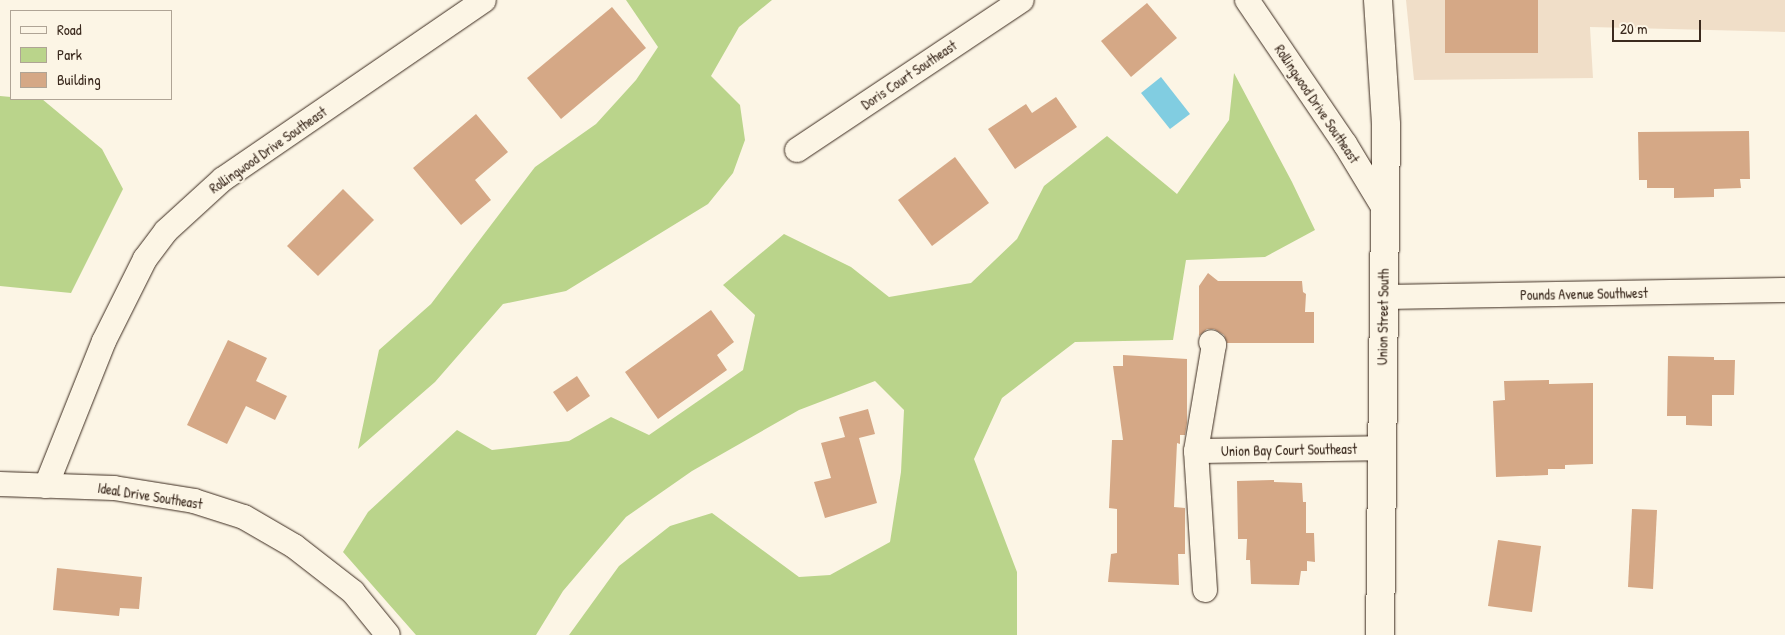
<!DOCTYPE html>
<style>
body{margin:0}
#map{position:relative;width:1785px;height:635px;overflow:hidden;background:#fcf5e5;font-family:"Patrick Hand",sans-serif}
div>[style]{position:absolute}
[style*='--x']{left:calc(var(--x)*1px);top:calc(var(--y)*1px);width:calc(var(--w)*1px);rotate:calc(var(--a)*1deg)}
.built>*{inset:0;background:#f0dec8}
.green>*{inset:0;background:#bad48b}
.water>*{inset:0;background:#81cde1}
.building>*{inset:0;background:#d5a886}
.roads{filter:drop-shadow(0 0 1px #3b2a1e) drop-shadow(0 0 1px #3b2a1e)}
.minor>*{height:24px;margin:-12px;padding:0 12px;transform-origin:12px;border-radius:12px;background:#fcf5e5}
.secondary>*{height:28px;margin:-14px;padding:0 14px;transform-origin:14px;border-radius:14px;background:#fcf5e5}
span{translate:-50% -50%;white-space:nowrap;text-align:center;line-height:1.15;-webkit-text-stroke:4px #fcf5e5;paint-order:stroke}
.street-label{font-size:14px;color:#3b2a1e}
.legend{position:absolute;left:10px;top:10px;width:162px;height:90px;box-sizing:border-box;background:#fcf5e5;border:1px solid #afa495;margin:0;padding:6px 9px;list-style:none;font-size:15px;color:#3b2a1e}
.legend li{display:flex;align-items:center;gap:10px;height:25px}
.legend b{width:25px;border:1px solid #afa495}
.scale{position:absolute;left:1612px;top:20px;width:89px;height:22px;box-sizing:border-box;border:2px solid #3b2a1e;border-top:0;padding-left:6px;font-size:15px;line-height:18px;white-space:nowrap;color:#3b2a1e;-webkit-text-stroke:4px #fcf5e5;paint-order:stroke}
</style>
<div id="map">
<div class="built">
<i style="clip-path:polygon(1406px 0,1785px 0,1785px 32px,1590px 27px,1593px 78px,1414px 80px)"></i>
</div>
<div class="green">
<i style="clip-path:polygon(626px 0,772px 0,739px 27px,711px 76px,740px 105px,745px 140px,733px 173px,708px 204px,566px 291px,503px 304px,435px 382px,358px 449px,379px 350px,431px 304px,535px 167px,596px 124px,636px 80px,658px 47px)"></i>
<i style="clip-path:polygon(1234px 73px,1292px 182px,1315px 230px,1265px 257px,1186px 260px,1173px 340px,1075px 342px,1002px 398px,974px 459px,1017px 572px,1017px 635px,569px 635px,619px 566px,670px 526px,712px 513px,799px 577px,830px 575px,890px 542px,901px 472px,904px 410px,875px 381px,799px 410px,692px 471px,626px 517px,563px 591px,536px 635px,416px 635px,343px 552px,368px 512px,457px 430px,492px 450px,569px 441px,611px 417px,649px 435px,743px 370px,755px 315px,723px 285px,784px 234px,851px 267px,889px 297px,971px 283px,1017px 239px,1044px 186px,1107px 136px,1177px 194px,1229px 120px)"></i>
<i style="clip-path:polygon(0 96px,11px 97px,11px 99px,42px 99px,102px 149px,123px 189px,71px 293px,0 286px)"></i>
</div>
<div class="water">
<i style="clip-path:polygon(1161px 77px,1190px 114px,1170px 129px,1141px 93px)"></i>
</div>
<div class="building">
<i style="clip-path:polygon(1445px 0,1538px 0,1538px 53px,1445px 53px)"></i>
<i style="clip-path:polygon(1147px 3px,1177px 38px,1131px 77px,1101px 41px)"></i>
<i style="clip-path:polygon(612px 7px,646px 48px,561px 119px,527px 78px)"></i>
<i style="clip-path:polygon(1056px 97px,1077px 127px,1015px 169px,988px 129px,1026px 104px,1032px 113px)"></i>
<i style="clip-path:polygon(476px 114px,508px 152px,475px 180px,491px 200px,461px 225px,413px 168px)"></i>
<i style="clip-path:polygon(1749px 131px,1750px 179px,1740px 179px,1741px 188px,1714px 189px,1714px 197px,1674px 198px,1674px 188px,1647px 188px,1647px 180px,1639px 180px,1638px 132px)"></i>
<i style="clip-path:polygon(955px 157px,989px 203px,932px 246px,898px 200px)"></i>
<i style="clip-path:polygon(343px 189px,374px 220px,318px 276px,287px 246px)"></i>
<i style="clip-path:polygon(1208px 273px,1218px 281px,1302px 281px,1303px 292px,1306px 294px,1305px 312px,1314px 312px,1314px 343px,1227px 343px,1224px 335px,1214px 329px,1207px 329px,1199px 336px,1199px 286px)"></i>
<i style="clip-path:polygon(711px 310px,734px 342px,717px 355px,727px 370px,658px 419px,625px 372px)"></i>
<i style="clip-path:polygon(228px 340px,267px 358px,256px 381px,287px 396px,275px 420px,246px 406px,227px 444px,187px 425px)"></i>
<i style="clip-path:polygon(1123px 355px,1187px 359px,1187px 423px,1185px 435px,1180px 435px,1180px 444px,1177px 443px,1174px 507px,1185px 508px,1185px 554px,1178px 554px,1179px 585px,1108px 582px,1111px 554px,1117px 553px,1117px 509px,1109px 508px,1112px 440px,1123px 440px,1113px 366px,1123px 366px)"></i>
<i style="clip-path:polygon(1668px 356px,1714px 357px,1714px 360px,1735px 360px,1734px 395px,1712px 395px,1712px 426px,1686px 425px,1686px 416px,1667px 416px)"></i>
<i style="clip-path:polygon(577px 376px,590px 396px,567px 412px,553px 392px)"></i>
<i style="clip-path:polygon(1549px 380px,1549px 384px,1593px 383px,1593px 464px,1565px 465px,1565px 469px,1548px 469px,1548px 475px,1496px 477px,1493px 401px,1505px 400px,1504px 381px)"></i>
<i style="clip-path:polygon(868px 409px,875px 434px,859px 438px,877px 503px,825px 518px,814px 482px,831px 478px,821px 443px,845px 437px,839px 417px)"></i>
<i style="clip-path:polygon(1274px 480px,1274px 482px,1302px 483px,1303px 502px,1306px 502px,1306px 533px,1314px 533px,1315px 562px,1307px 561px,1307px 571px,1301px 571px,1299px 585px,1251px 584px,1250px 560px,1246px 560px,1247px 539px,1238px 539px,1237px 481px)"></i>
<i style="clip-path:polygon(1632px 509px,1657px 510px,1653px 589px,1628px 587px)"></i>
<i style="clip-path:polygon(1498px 540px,1541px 546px,1532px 612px,1488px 606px)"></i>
<i style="clip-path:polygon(57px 568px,142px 577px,139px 609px,120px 608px,119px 616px,53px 610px)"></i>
</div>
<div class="roads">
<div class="minor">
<i style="--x:1247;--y:0;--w:174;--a:55.8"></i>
<i style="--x:1345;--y:144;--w:77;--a:58.8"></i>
<i style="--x:797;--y:150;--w:270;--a:-33.7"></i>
<i style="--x:1384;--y:297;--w:401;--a:-1"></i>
<i style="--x:1196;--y:451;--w:186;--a:-0.9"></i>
<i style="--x:0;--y:484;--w:114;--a:2"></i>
<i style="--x:114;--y:488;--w:81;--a:9.2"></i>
<i style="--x:194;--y:501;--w:52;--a:17.7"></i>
<i style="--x:244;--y:517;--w:58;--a:30.1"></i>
<i style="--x:294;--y:546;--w:75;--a:37.9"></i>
<i style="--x:353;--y:592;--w:55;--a:50.9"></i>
<i style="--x:46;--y:486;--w:156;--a:-68.2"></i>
<i style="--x:104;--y:341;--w:92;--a:-63.4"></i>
<i style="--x:145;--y:259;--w:35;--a:-53"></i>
<i style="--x:166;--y:231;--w:77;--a:-42.4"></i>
<i style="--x:223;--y:179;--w:316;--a:-34.4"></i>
<i style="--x:1205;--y:590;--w:139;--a:-93.7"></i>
<i style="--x:1196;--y:451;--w:108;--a:-80.4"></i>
<i style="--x:1214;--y:345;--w:4;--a:-135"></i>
</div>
<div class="secondary">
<i style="--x:1378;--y:0;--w:125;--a:86.3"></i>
<i style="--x:1386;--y:125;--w:510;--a:90.67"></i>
</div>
</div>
<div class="street-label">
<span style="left:909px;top:75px;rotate:-34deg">Doris Court Southeast</span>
<span style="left:1317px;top:104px;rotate:56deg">Rollingwood Drive Southeast</span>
<span style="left:268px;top:150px;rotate:-35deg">Rollingwood Drive Southeast</span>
<span style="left:1584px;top:294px;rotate:-1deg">Pounds Avenue Southwest</span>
<span style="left:1383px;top:317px;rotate:-89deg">Union Street South</span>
<span style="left:1289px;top:450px;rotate:-1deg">Union Bay Court Southeast</span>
<span style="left:150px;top:496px;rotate:9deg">Ideal Drive Southeast</span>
</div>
<ul class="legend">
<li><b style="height:6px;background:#fcf5e5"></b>Road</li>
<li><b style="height:14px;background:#bad48b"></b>Park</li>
<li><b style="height:14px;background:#d5a886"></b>Building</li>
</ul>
<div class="scale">20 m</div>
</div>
